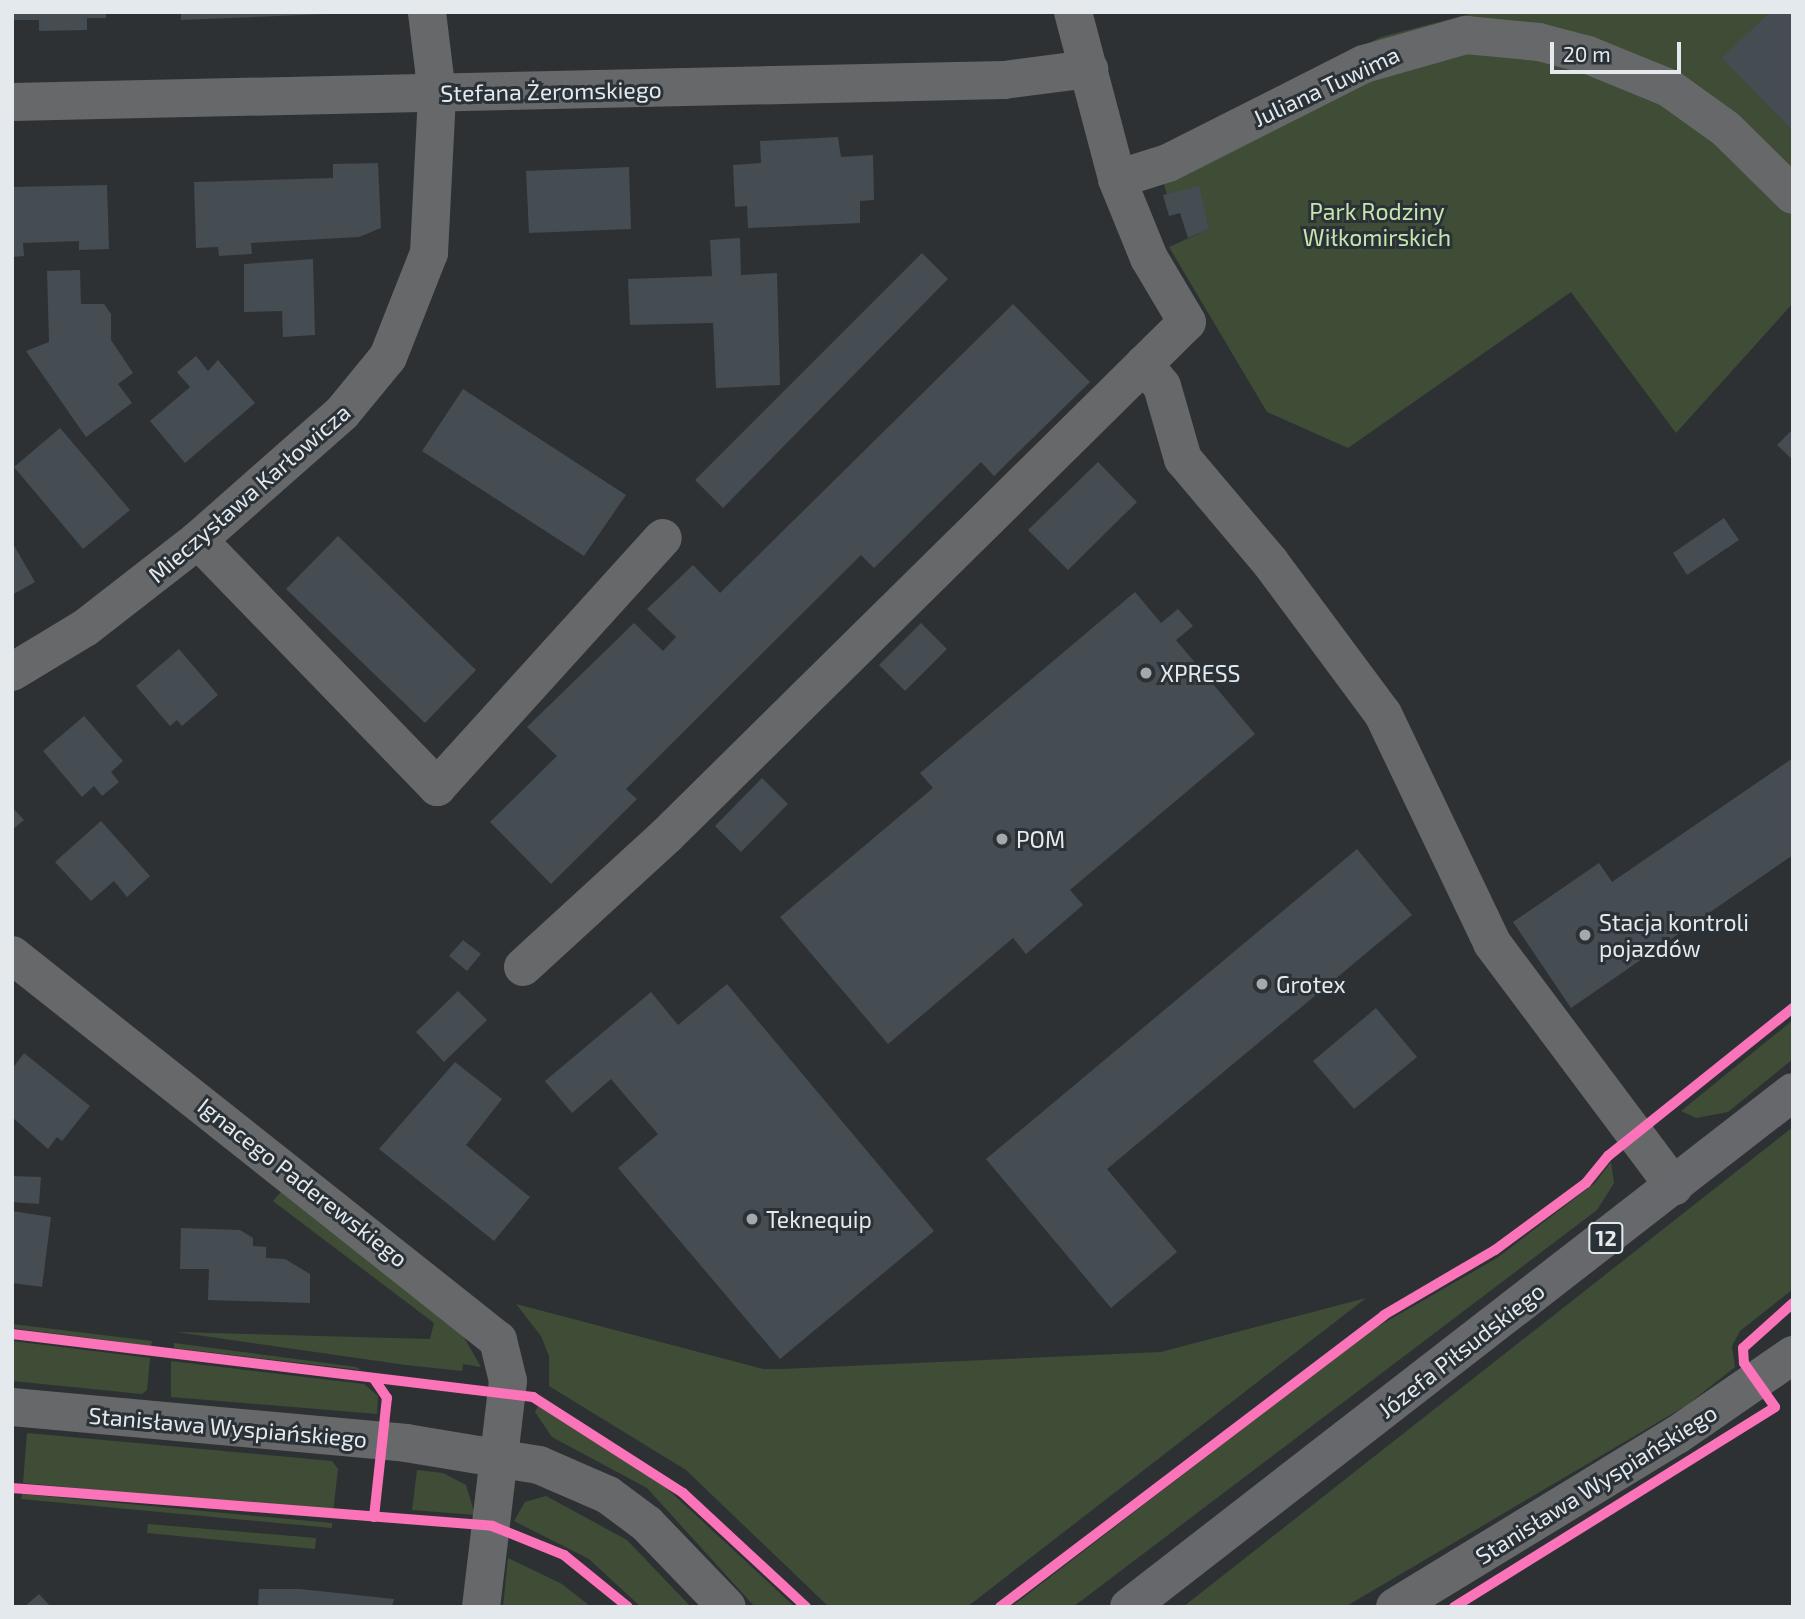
<!DOCTYPE html>
<meta charset="utf-8">
<style>
body{margin:0}
#map{position:relative;width:1805px;height:1619px;overflow:hidden;background:#2e3134;font-family:"Exo 2",sans-serif}
div>[style]{position:absolute}
[style*='--x']{left:calc(var(--x)*1px);top:calc(var(--y)*1px);width:calc(var(--w)*1px);rotate:calc(var(--a)*1deg)}
.green>*{inset:0;background:#3f4d37}
.building>*{inset:0;background:#454c52}
.minor>*{height:38px;margin:-19px;padding:0 19px;transform-origin:19px;border-radius:19px;background:#67686a}
.major>*{height:38px;margin:-19px;padding:0 19px;transform-origin:19px;border-radius:19px;background:#67686b}
.cycleway>*{height:10px;margin:-5px;padding:0 5px;transform-origin:5px;border-radius:5px;background:#fb73b8}
.dots>*{width:19px;height:19px;translate:-50% -50%;box-sizing:border-box;border:4px solid #2a3238;border-radius:50%}
span{translate:-50% -50%;white-space:nowrap;text-align:center;line-height:1.15;-webkit-text-stroke:6px #2a3238;paint-order:stroke}
.shield-label span{padding:2px 5px;background:#2a3238;border:2px solid;border-radius:5px;-webkit-text-stroke-width:0}
.shield-label{font-size:21px;color:#e4e9ed;font-weight:700}
.street-label{font-size:23px;color:#e4e9ed}
.park-label{font-size:23px;color:#c6e6ad}
.poi-label{font-size:23px;color:#e4e9ed}
.left{translate:0 -50%;text-align:left}
.frame{position:absolute;inset:0;border:14px solid #e4e9ed;pointer-events:none}
.scale{position:absolute;left:1550px;top:42px;width:131px;height:32px;box-sizing:border-box;border:4px solid #e4e9ed;border-top:0;padding-left:9px;font-size:21px;line-height:24px;white-space:nowrap;color:#e4e9ed;-webkit-text-stroke:5px #2a3238;paint-order:stroke}
</style>
<div id="map">
<div class="green">
<i style="clip-path:polygon(1477px 12px,1793px 12px,1793px 303px,1676px 433px,1571px 292px,1348px 448px,1267px 412px,1169px 247px,1209px 229px,1203px 207px,1167px 195px,1155px 150px,1381px 37px)"></i>
<i style="clip-path:polygon(1793px 1020px,1793px 1059px,1728px 1112px,1696px 1118px,1681px 1111px)"></i>
<i style="clip-path:polygon(1793px 1127px,1793px 1289px,1740px 1331px,1732px 1346px,1735px 1367px,1687px 1405px,1345px 1607px,1183px 1607px)"></i>
<i style="clip-path:polygon(1611px 1162px,1614px 1183px,1597px 1210px,1073px 1607px,1011px 1607px,1370px 1331px,1497px 1258px,1595px 1183px)"></i>
<i style="clip-path:polygon(281px 1192px,462px 1334px,481px 1367px,463px 1364px,462px 1371px,406px 1365px,176px 1332px,430px 1339px,434px 1323px,273px 1201px)"></i>
<i style="clip-path:polygon(1366px 1298px,967px 1607px,829px 1607px,686px 1470px,549px 1386px,549px 1356px,541px 1336px,516px 1304px,763px 1369px,782px 1369px,1161px 1352px)"></i>
<i style="clip-path:polygon(12px 1324px,152px 1341px,151px 1346px,12px 1328px)"></i>
<i style="clip-path:polygon(12px 1341px,150px 1358px,147px 1390px,142px 1394px,12px 1381px)"></i>
<i style="clip-path:polygon(174px 1343px,356px 1367px,361px 1370px,174px 1348px)"></i>
<i style="clip-path:polygon(171px 1361px,364px 1384px,378px 1396px,377px 1414px,171px 1397px)"></i>
<i style="clip-path:polygon(539px 1404px,661px 1483px,795px 1607px,755px 1607px,647px 1488px,552px 1437px,535px 1412px)"></i>
<i style="clip-path:polygon(27px 1433px,332px 1461px,338px 1469px,333px 1512px,23px 1483px)"></i>
<i style="clip-path:polygon(417px 1470px,443px 1473px,466px 1485px,475px 1515px,412px 1510px)"></i>
<i style="clip-path:polygon(22px 1494px,332px 1523px,332px 1528px,21px 1499px)"></i>
<i style="clip-path:polygon(546px 1496px,627px 1540px,691px 1607px,641px 1607px,589px 1559px,514px 1521px,525px 1502px)"></i>
<i style="clip-path:polygon(148px 1524px,316px 1538px,315px 1549px,147px 1533px)"></i>
<i style="clip-path:polygon(508px 1558px,562px 1584px,591px 1607px,503px 1607px)"></i>
</div>
<div class="building">
<i style="clip-path:polygon(12px 12px,106px 12px,106px 18px,87px 18px,87px 30px,39px 31px,39px 20px,12px 20px)"></i>
<i style="clip-path:polygon(181px 12px,327px 12px,327px 14px,181px 20px)"></i>
<i style="clip-path:polygon(1770px 12px,1793px 12px,1793px 131px,1722px 58px)"></i>
<i style="clip-path:polygon(838px 137px,841px 157px,873px 155px,874px 200px,860px 201px,860px 223px,748px 228px,747px 206px,735px 207px,733px 165px,761px 163px,760px 141px)"></i>
<i style="clip-path:polygon(378px 163px,381px 228px,359px 237px,251px 243px,252px 254px,219px 256px,218px 247px,196px 248px,194px 182px,333px 178px,333px 164px)"></i>
<i style="clip-path:polygon(629px 167px,631px 229px,529px 233px,526px 171px)"></i>
<i style="clip-path:polygon(107px 185px,109px 249px,79px 250px,79px 241px,23px 243px,24px 256px,12px 257px,12px 187px)"></i>
<i style="clip-path:polygon(1199px 186px,1209px 229px,1188px 238px,1180px 213px,1169px 216px,1163px 195px)"></i>
<i style="clip-path:polygon(740px 238px,741px 275px,777px 273px,780px 385px,716px 388px,713px 323px,630px 325px,628px 279px,712px 276px,710px 240px)"></i>
<i style="clip-path:polygon(922px 253px,948px 279px,723px 508px,695px 480px)"></i>
<i style="clip-path:polygon(313px 259px,315px 335px,283px 337px,282px 311px,244px 312px,244px 264px)"></i>
<i style="clip-path:polygon(80px 270px,81px 304px,104px 304px,111px 314px,111px 340px,133px 373px,118px 384px,132px 403px,86px 437px,26px 351px,49px 342px,47px 271px)"></i>
<i style="clip-path:polygon(1013px 304px,1090px 382px,994px 476px,981px 462px,874px 568px,861px 555px,626px 789px,637px 799px,551px 884px,490px 822px,557px 756px,527px 727px,634px 623px,663px 651px,676px 637px,647px 609px,693px 565px,720px 593px)"></i>
<i style="clip-path:polygon(196px 356px,208px 371px,218px 360px,255px 403px,185px 463px,150px 421px,190px 387px,177px 372px)"></i>
<i style="clip-path:polygon(463px 389px,626px 495px,584px 556px,422px 451px)"></i>
<i style="clip-path:polygon(60px 428px,130px 510px,83px 549px,14px 467px)"></i>
<i style="clip-path:polygon(1793px 429px,1793px 460px,1777px 445px)"></i>
<i style="clip-path:polygon(1098px 462px,1137px 502px,1068px 570px,1028px 530px)"></i>
<i style="clip-path:polygon(1724px 518px,1739px 540px,1687px 575px,1673px 553px)"></i>
<i style="clip-path:polygon(338px 536px,476px 670px,425px 723px,286px 589px)"></i>
<i style="clip-path:polygon(12px 542px,35px 582px,12px 595px)"></i>
<i style="clip-path:polygon(1135px 592px,1161px 623px,1178px 609px,1193px 626px,1176px 640px,1255px 734px,1070px 890px,1083px 905px,1026px 954px,1013px 938px,888px 1044px,780px 917px,933px 788px,920px 773px)"></i>
<i style="clip-path:polygon(921px 623px,947px 649px,905px 691px,879px 665px)"></i>
<i style="clip-path:polygon(179px 649px,218px 695px,182px 726px,177px 720px,170px 726px,136px 686px)"></i>
<i style="clip-path:polygon(84px 716px,123px 761px,111px 772px,119px 782px,102px 796px,94px 786px,82px 797px,43px 751px)"></i>
<i style="clip-path:polygon(1793px 758px,1793px 855px,1571px 1008px,1513px 922px,1599px 863px,1612px 882px)"></i>
<i style="clip-path:polygon(762px 778px,788px 804px,741px 852px,715px 826px)"></i>
<i style="clip-path:polygon(12px 807px,24px 820px,12px 830px)"></i>
<i style="clip-path:polygon(101px 821px,150px 876px,127px 897px,114px 881px,91px 901px,55px 862px)"></i>
<i style="clip-path:polygon(1357px 849px,1412px 915px,1107px 1169px,1177px 1252px,1111px 1308px,986px 1159px)"></i>
<i style="clip-path:polygon(463px 940px,481px 954px,467px 971px,449px 956px)"></i>
<i style="clip-path:polygon(727px 984px,934px 1231px,780px 1359px,618px 1168px,658px 1134px,611px 1079px,572px 1113px,545px 1081px,651px 992px,678px 1025px)"></i>
<i style="clip-path:polygon(458px 991px,487px 1020px,444px 1062px,416px 1032px)"></i>
<i style="clip-path:polygon(1376px 1008px,1417px 1057px,1354px 1109px,1313px 1061px)"></i>
<i style="clip-path:polygon(24px 1053px,90px 1106px,62px 1141px,57px 1137px,48px 1149px,12px 1117px,12px 1069px)"></i>
<i style="clip-path:polygon(455px 1062px,502px 1099px,466px 1145px,530px 1197px,494px 1241px,379px 1149px)"></i>
<i style="clip-path:polygon(12px 1176px,41px 1177px,39px 1204px,12px 1202px)"></i>
<i style="clip-path:polygon(12px 1211px,51px 1217px,42px 1287px,12px 1283px)"></i>
<i style="clip-path:polygon(181px 1228px,240px 1230px,253px 1238px,253px 1246px,266px 1247px,266px 1258px,285px 1259px,310px 1274px,310px 1303px,208px 1300px,209px 1269px,180px 1269px)"></i>
<i style="clip-path:polygon(259px 1589px,300px 1589px,394px 1599px,392px 1607px,258px 1607px)"></i>
<i style="clip-path:polygon(39px 1594px,51px 1607px,24px 1607px)"></i>
</div>
<div class="minor">
<i style="--x:1073;--y:12;--w:173;--a:75.2"></i>
<i style="--x:1117;--y:179;--w:53;--a:-17.4"></i>
<i style="--x:1168;--y:163;--w:220;--a:-26.8"></i>
<i style="--x:1364;--y:64;--w:106;--a:-15.9"></i>
<i style="--x:1466;--y:35;--w:73;--a:5.5"></i>
<i style="--x:1539;--y:42;--w:51;--a:14.9"></i>
<i style="--x:1588;--y:55;--w:87;--a:22.2"></i>
<i style="--x:1669;--y:88;--w:70;--a:35.7"></i>
<i style="--x:1726;--y:129;--w:94;--a:44.6"></i>
<i style="--x:12;--y:102;--w:992;--a:-1.27"></i>
<i style="--x:1004;--y:80;--w:86;--a:-7.4"></i>
<i style="--x:1144;--y:364;--w:28;--a:51"></i>
<i style="--x:1162;--y:386;--w:76;--a:74"></i>
<i style="--x:1183;--y:459;--w:135;--a:49.8"></i>
<i style="--x:1270;--y:562;--w:189;--a:53.4"></i>
<i style="--x:1383;--y:714;--w:254;--a:64.5"></i>
<i style="--x:1492;--y:943;--w:304;--a:53.2"></i>
<i style="--x:198;--y:540;--w:344;--a:45.9"></i>
<i style="--x:437;--y:787;--w:336;--a:-47.8"></i>
<i style="--x:12;--y:672;--w:85;--a:-31.1"></i>
<i style="--x:85;--y:628;--w:143;--a:-37.9"></i>
<i style="--x:198;--y:540;--w:192;--a:-41.4"></i>
<i style="--x:342;--y:413;--w:72;--a:-50.6"></i>
<i style="--x:388;--y:357;--w:112;--a:-68.5"></i>
<i style="--x:429;--y:253;--w:159;--a:-87.1"></i>
<i style="--x:437;--y:94;--w:83;--a:-97"></i>
<i style="--x:12;--y:955;--w:620;--a:38.39"></i>
<i style="--x:498;--y:1340;--w:42;--a:76.3"></i>
<i style="--x:508;--y:1381;--w:228;--a:96.8"></i>
<i style="--x:523;--y:967;--w:195;--a:-42.5"></i>
<i style="--x:667;--y:835;--w:730;--a:-44.61"></i>
<i style="--x:1187;--y:322;--w:74;--a:-120.7"></i>
<i style="--x:1149;--y:258;--w:85;--a:-112.1"></i>
<i style="--x:12;--y:1407;--w:396;--a:5.2"></i>
<i style="--x:406;--y:1443;--w:135;--a:9.4"></i>
<i style="--x:539;--y:1465;--w:75;--a:23.5"></i>
<i style="--x:608;--y:1495;--w:49;--a:36.6"></i>
<i style="--x:647;--y:1524;--w:115;--a:46.1"></i>
<i style="--x:1395;--y:1607;--w:330;--a:-31.4"></i>
<i style="--x:1677;--y:1435;--w:141;--a:-34.6"></i>
</div>
<div class="major">
<i style="--x:1129;--y:1607;--w:840;--a:-37.8"></i>
</div>
<div class="cycleway">
<i style="--x:12;--y:1334;--w:525;--a:6.89"></i>
<i style="--x:533;--y:1397;--w:178;--a:32.6"></i>
<i style="--x:683;--y:1493;--w:168;--a:42.8"></i>
<i style="--x:12;--y:1488;--w:482;--a:4.5"></i>
<i style="--x:492;--y:1526;--w:78;--a:21.9"></i>
<i style="--x:564;--y:1555;--w:82;--a:39.1"></i>
<i style="--x:374;--y:1517;--w:120;--a:-83.8"></i>
<i style="--x:387;--y:1398;--w:23;--a:-124"></i>
<i style="--x:1000;--y:1607;--w:482;--a:-37.2"></i>
<i style="--x:1384;--y:1315;--w:129;--a:-30.4"></i>
<i style="--x:1495;--y:1250;--w:113;--a:-36.4"></i>
<i style="--x:1586;--y:1183;--w:35;--a:-51"></i>
<i style="--x:1608;--y:1156;--w:237;--a:-38.7"></i>
<i style="--x:1454;--y:1607;--w:378;--a:-31.9"></i>
<i style="--x:1775;--y:1407;--w:54;--a:-125.2"></i>
<i style="--x:1744;--y:1363;--w:15;--a:-94"></i>
<i style="--x:1743;--y:1348;--w:67;--a:-42"></i>
</div>
<div class="dots">
<i style="left:1146px;top:673px;background:#a4a9ac"></i>
<i style="left:1002px;top:839px;background:#a4a9ac"></i>
<i style="left:1585px;top:935px;background:#a4a9ac"></i>
<i style="left:1262px;top:984px;background:#a4a9ac"></i>
<i style="left:752px;top:1219px;background:#a4a9ac"></i>
</div>
<div class="shield-label">
<span style="left:1606px;top:1238px">12</span>
</div>
<div class="street-label">
<span style="left:1326px;top:86px;rotate:-25deg">Juliana Tuwima</span>
<span style="left:551px;top:91px;rotate:-1deg">Stefana Żeromskiego</span>
<span style="left:249px;top:493px;rotate:-41deg">Mieczysława Karłowicza</span>
<span style="left:303px;top:1182px;rotate:38deg">Ignacego Paderewskiego</span>
<span style="left:1461px;top:1350px;rotate:-38deg">Józefa Piłsudskiego</span>
<span style="left:228px;top:1427px;rotate:5deg">Stanisława Wyspiańskiego</span>
<span style="left:1596px;top:1484px;rotate:-32deg">Stanisława Wyspiańskiego</span>
</div>
<div class="park-label">
<span style="left:1377px;top:224px">Park Rodziny<br>Wiłkomirskich</span>
</div>
<div class="poi-label">
<span class="left" style="left:1160px;top:673px">XPRESS</span>
<span class="left" style="left:1016px;top:839px">POM</span>
<span class="left" style="left:1599px;top:935px">Stacja kontroli<br>pojazdów</span>
<span class="left" style="left:1276px;top:984px">Grotex</span>
<span class="left" style="left:766px;top:1219px">Teknequip</span>
</div>
<div class="frame"></div>
<div class="scale">20 m</div>
</div>
